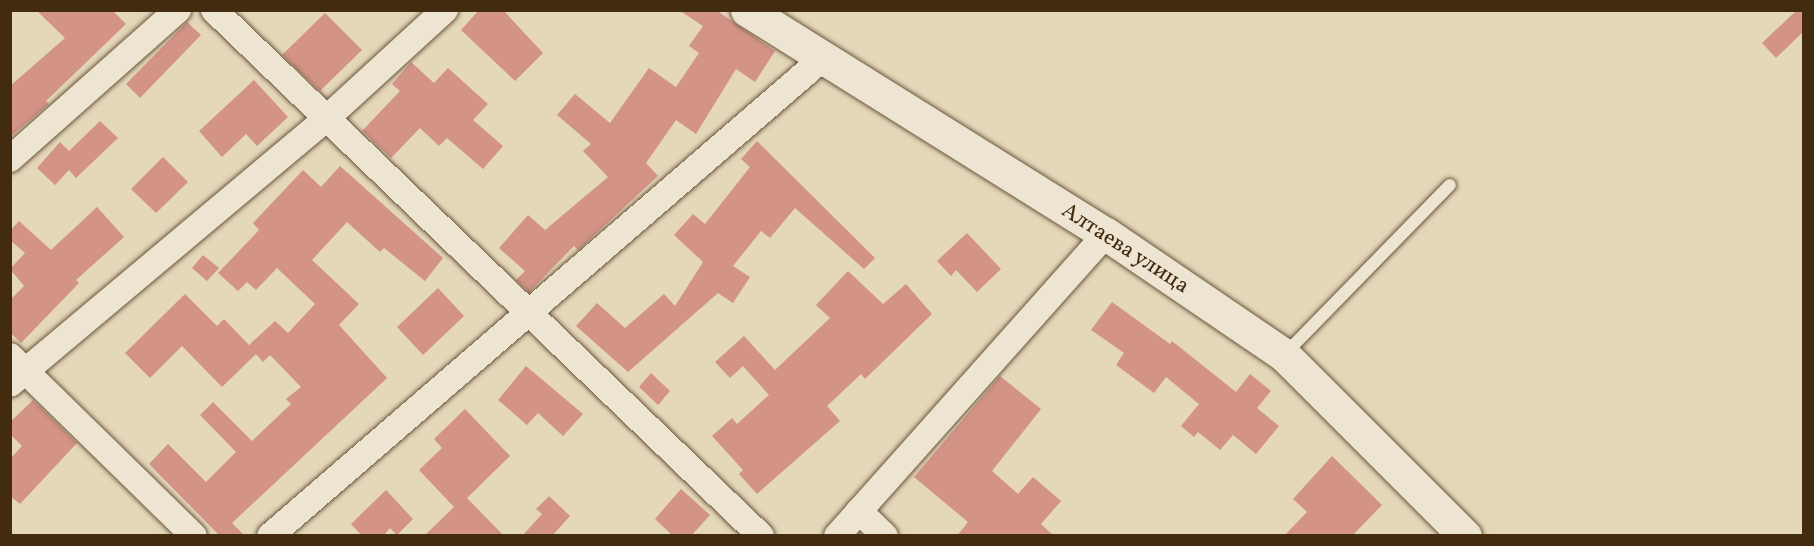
<!DOCTYPE html>
<meta charset="utf-8">
<style>
body{margin:0}
#map{position:relative;width:1814px;height:546px;overflow:hidden;background:#e4d7ba;font-family:Vollkorn,serif}
div>[style]{position:absolute}
[style*='--x']{left:calc(var(--x)*1px);top:calc(var(--y)*1px);width:calc(var(--w)*1px);rotate:calc(var(--a)*1deg)}
.building>*{inset:0;background:#d39386}
.roads{filter:drop-shadow(0 0 2px #6b563a) drop-shadow(0 0 2px #6b563a)}
.lane>*{height:12px;margin:-6px;padding:0 6px;transform-origin:6px;border-radius:6px;background:#ede5d2}
.street>*{height:26px;margin:-13px;padding:0 13px;transform-origin:13px;border-radius:13px;background:#ede5d2}
.secondary>*{height:33px;margin:-16.5px;padding:0 16.5px;transform-origin:16.5px;border-radius:16.5px;background:#ede5d2}
span{translate:-50% -50%;white-space:nowrap;text-align:center;line-height:1.15;-webkit-text-stroke:4.5px #ede5d2;paint-order:stroke}
.street-label{font-size:22px;color:#432b0f}
.frame{position:absolute;inset:0;border:12px solid #432b0f;pointer-events:none}
</style>
<div id="map">
<div class="building">
<i style="clip-path:polygon(36px 10px,112px 10px,126px 24px,46px 101px,49px 104px,10px 137px,10px 86px,65px 38px)"></i>
<i style="clip-path:polygon(479px 10px,503px 10px,543px 53px,515px 81px,461px 30px)"></i>
<i style="clip-path:polygon(679px 10px,716px 10px,775px 51px,755px 82px,736px 69px,696px 134px,676px 120px,646px 163px,658px 176px,578px 250px,574px 246px,529px 292px,516px 280px,525px 271px,499px 248px,528px 215px,545px 230px,608px 177px,583px 151px,591px 144px,557px 115px,575px 94px,610px 123px,649px 68px,676px 87px,699px 53px,689px 46px,703px 26px)"></i>
<i style="clip-path:polygon(1797px 10px,1803px 10px,1803px 32px,1776px 58px,1762px 43px)"></i>
<i style="clip-path:polygon(325px 13px,362px 50px,320px 91px,282px 55px)"></i>
<i style="clip-path:polygon(187px 22px,201px 35px,140px 98px,126px 84px)"></i>
<i style="clip-path:polygon(411px 62px,434px 83px,448px 68px,488px 104px,473px 120px,503px 146px,483px 169px,447px 138px,439px 146px,420px 128px,391px 158px,362px 131px,400px 91px,392px 84px)"></i>
<i style="clip-path:polygon(254px 80px,288px 117px,257px 146px,246px 134px,222px 157px,199px 131px)"></i>
<i style="clip-path:polygon(100px 121px,118px 138px,76px 178px,69px 170px,55px 185px,37px 168px,60px 142px,69px 151px)"></i>
<i style="clip-path:polygon(757px 141px,875px 258px,864px 269px,795px 208px,770px 238px,761px 231px,733px 266px,750px 277px,733px 303px,718px 293px,628px 372px,576px 326px,597px 303px,625px 328px,664px 294px,675px 306px,703px 262px,674px 235px,693px 214px,705px 224px,750px 167px,741px 159px)"></i>
<i style="clip-path:polygon(163px 157px,188px 182px,156px 213px,131px 189px)"></i>
<i style="clip-path:polygon(340px 166px,443px 258px,425px 281px,384px 248px,380px 252px,347px 222px,312px 260px,359px 304px,339px 325px,387px 378px,232px 523px,245px 536px,220px 536px,149px 464px,168px 444px,206px 482px,236px 452px,200px 415px,213px 402px,252px 441px,291px 404px,286px 399px,301px 387px,270px 355px,263px 362px,256px 354px,222px 387px,182px 346px,150px 378px,125px 353px,185px 294px,217px 326px,224px 319px,249px 345px,275px 321px,288px 333px,315px 304px,277px 268px,256px 290px,247px 282px,238px 291px,218px 273px,259px 230px,253px 223px,303px 170px,321px 187px)"></i>
<i style="clip-path:polygon(97px 207px,124px 237px,76px 280px,79px 283px,21px 343px,10px 332px,10px 300px,24px 286px,10px 269px,25px 253px,10px 240px,10px 231px,19px 221px,51px 250px)"></i>
<i style="clip-path:polygon(967px 233px,1001px 269px,977px 292px,956px 270px,951px 276px,937px 261px)"></i>
<i style="clip-path:polygon(203px 255px,219px 268px,207px 281px,192px 268px)"></i>
<i style="clip-path:polygon(848px 271px,883px 304px,906px 284px,932px 314px,865px 379px,861px 374px,827px 406px,840px 421px,757px 494px,739px 474px,743px 470px,712px 436px,732px 418px,737px 424px,769px 395px,743px 366px,730px 378px,715px 362px,744px 336px,775px 370px,830px 318px,816px 305px)"></i>
<i style="clip-path:polygon(438px 288px,464px 316px,423px 355px,397px 327px)"></i>
<i style="clip-path:polygon(1112px 302px,1170px 344px,1172px 341px,1236px 392px,1250px 374px,1271px 391px,1257px 408px,1279px 426px,1256px 454px,1233px 435px,1220px 450px,1198px 432px,1194px 437px,1181px 426px,1199px 404px,1166px 377px,1154px 393px,1116px 365px,1124px 353px,1091px 330px)"></i>
<i style="clip-path:polygon(526px 366px,583px 414px,563px 436px,538px 413px,527px 425px,498px 400px)"></i>
<i style="clip-path:polygon(651px 373px,670px 391px,658px 405px,639px 387px)"></i>
<i style="clip-path:polygon(1000px 376px,1041px 409px,992px 471px,1018px 494px,1033px 477px,1061px 501px,1041px 524px,1054px 536px,957px 536px,968px 522px,914px 477px)"></i>
<i style="clip-path:polygon(33px 400px,77px 443px,20px 504px,10px 496px,10px 459px,22px 446px,10px 434px,10px 422px)"></i>
<i style="clip-path:polygon(465px 409px,510px 456px,467px 498px,504px 536px,424px 536px,454px 507px,419px 470px,442px 448px,434px 439px)"></i>
<i style="clip-path:polygon(1332px 456px,1382px 505px,1352px 536px,1284px 536px,1307px 512px,1293px 499px)"></i>
<i style="clip-path:polygon(681px 489px,710px 515px,691px 536px,673px 536px,655px 519px)"></i>
<i style="clip-path:polygon(386px 490px,413px 519px,397px 535px,390px 528px,383px 536px,362px 536px,351px 524px)"></i>
<i style="clip-path:polygon(549px 496px,570px 516px,552px 536px,522px 536px,542px 514px,536px 509px)"></i>
</div>
<div class="roads">
<div class="lane">
<i style="--x:1285;--y:354;--w:236;--a:-45.7"></i>
</div>
<div class="street">
<i style="--x:214;--y:10;--w:759;--a:43.88"></i>
<i style="--x:10;--y:159;--w:225;--a:-41.6"></i>
<i style="--x:10;--y:356;--w:257;--a:44.4"></i>
<i style="--x:10;--y:384;--w:414;--a:-40"></i>
<i style="--x:327;--y:118;--w:160;--a:-42.5"></i>
<i style="--x:859;--y:511;--w:36;--a:44"></i>
<i style="--x:270;--y:536;--w:730;--a:-40.83"></i>
<i style="--x:837;--y:536;--w:404;--a:-48.3"></i>
</div>
<div class="secondary">
<i style="--x:747;--y:10;--w:423;--a:32"></i>
<i style="--x:1106;--y:234;--w:215;--a:34.2"></i>
<i style="--x:1284;--y:355;--w:256;--a:45"></i>
</div>
</div>
<div class="street-label">
<span style="left:1125px;top:249px;rotate:33deg">Алтаева улица</span>
</div>
<div class="frame"></div>
</div>
